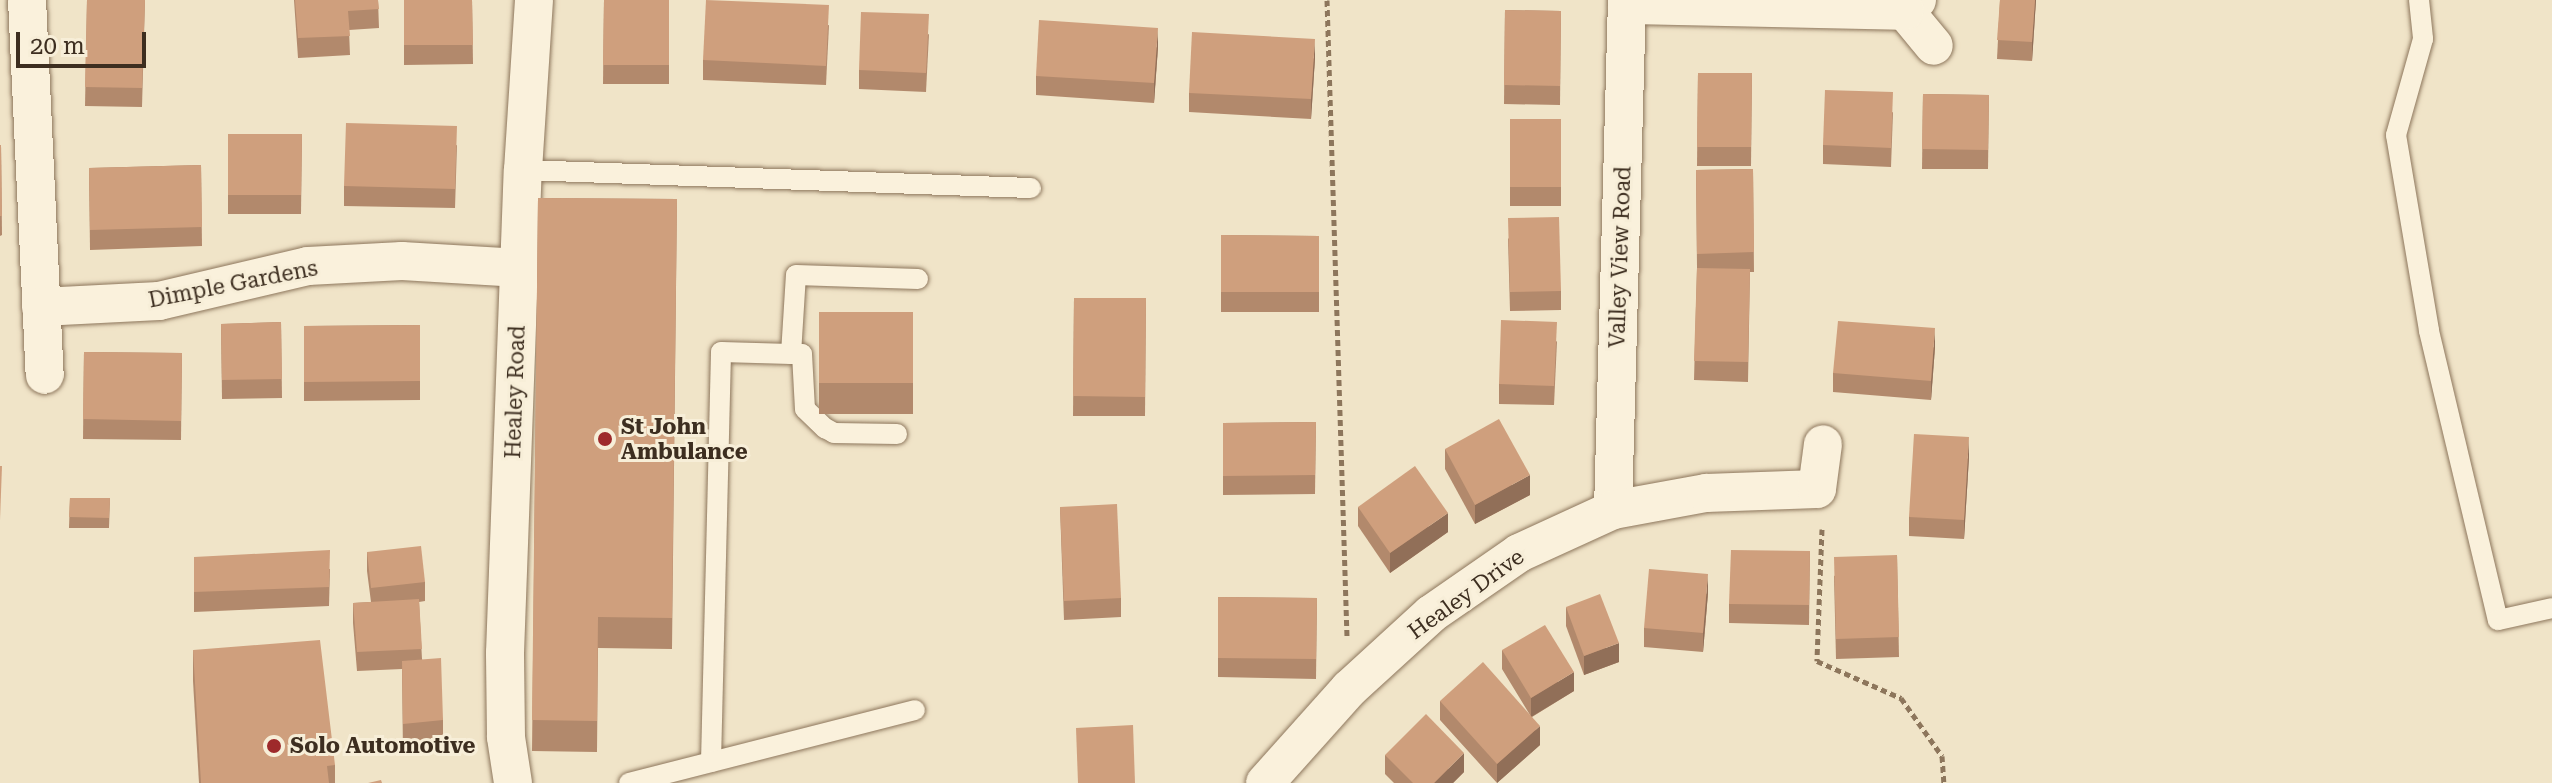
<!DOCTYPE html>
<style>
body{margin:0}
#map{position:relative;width:2552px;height:783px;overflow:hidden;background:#f0e4c8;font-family:"Roboto Serif",serif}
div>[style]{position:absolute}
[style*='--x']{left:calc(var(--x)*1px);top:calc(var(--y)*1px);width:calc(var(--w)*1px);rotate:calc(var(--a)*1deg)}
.path>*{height:5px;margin-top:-2.5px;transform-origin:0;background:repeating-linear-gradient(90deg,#8d765c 0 6px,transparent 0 10px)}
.roads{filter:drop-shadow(0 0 2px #8d765c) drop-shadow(0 0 2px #8d765c)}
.lane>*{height:20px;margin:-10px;padding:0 10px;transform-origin:10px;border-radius:10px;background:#faf1dc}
.street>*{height:38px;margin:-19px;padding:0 19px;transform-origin:19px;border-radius:19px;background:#faf1dc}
.wall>*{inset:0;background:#b2896c}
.shaded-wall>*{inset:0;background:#916f58}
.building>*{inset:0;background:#cf9f7d}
.dots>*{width:22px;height:22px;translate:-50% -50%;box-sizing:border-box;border:4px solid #f7eed8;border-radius:50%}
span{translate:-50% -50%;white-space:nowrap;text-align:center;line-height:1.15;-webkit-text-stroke:6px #f7eed8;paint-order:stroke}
.street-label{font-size:22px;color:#3d2e20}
.poi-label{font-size:22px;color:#3d2e20;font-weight:700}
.left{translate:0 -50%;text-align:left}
.scale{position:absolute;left:16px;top:32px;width:130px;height:36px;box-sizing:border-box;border:4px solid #3d2e20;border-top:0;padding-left:10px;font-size:24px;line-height:28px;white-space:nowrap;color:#3d2e20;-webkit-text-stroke:6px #f7eed8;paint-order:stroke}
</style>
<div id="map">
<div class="path">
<i style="--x:1327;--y:0;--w:636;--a:88.2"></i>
<i style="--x:1822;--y:529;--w:132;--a:92.2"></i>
<i style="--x:1817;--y:661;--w:92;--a:23.8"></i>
<i style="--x:1901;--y:698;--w:71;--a:54.7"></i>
<i style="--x:1942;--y:756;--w:27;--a:86"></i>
</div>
<div class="roads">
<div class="lane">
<i style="--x:2419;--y:0;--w:39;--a:84"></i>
<i style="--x:2423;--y:39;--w:100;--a:105.7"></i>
<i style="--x:2396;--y:135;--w:199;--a:80.4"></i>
<i style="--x:2429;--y:331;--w:297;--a:76.6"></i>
<i style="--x:2498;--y:620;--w:55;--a:-12.5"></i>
<i style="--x:523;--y:170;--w:508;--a:2.03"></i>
<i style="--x:791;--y:354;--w:11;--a:0"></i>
<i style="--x:802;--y:354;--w:55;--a:86.9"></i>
<i style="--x:805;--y:409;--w:28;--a:44"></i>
<i style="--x:825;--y:428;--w:10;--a:29"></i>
<i style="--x:834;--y:433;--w:63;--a:0.9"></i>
<i style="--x:711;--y:762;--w:410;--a:-88.6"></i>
<i style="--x:721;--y:352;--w:70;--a:1.6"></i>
<i style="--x:791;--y:354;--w:79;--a:-86.4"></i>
<i style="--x:796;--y:275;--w:122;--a:1.9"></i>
<i style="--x:629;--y:783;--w:295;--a:-14.3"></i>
</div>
<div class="street">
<i style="--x:27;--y:0;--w:375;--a:87.3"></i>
<i style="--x:1917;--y:0;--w:16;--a:137"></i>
<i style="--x:1905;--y:11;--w:45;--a:50.4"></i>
<i style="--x:1627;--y:5;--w:278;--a:1.2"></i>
<i style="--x:41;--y:307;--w:118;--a:-2.9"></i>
<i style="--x:159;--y:301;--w:153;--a:-13.2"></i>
<i style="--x:308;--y:266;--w:94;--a:-3"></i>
<i style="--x:402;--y:261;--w:118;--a:3.4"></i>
<i style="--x:1613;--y:510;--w:510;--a:-88.43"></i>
<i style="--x:513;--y:783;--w:47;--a:-98.7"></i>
<i style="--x:506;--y:737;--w:84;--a:-90.7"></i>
<i style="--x:505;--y:653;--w:483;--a:-87.9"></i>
<i style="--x:523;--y:170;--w:170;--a:-86.3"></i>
<i style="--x:1265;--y:783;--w:126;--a:-48.2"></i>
<i style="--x:1349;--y:689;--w:111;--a:-42.4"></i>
<i style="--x:1431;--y:614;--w:107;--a:-34.7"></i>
<i style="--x:1519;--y:553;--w:103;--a:-24.6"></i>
<i style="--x:1613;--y:510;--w:95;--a:-10.4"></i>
<i style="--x:1706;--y:493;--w:111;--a:-2.1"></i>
<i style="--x:1817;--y:489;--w:45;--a:-82.4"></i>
</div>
</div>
<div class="wall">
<i style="clip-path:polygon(87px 0,145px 0,142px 107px,85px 106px)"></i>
<i style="clip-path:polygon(294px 0,378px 0,379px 28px,349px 30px,350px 55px,298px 58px)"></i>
<i style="clip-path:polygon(404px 0,472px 0,473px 64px,404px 65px)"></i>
<i style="clip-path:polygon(604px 0,669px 0,669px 84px,603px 84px)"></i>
<i style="clip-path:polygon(2000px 0,2036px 0,2032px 61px,1997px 59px)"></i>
<i style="clip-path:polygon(1505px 10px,1561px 11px,1560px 105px,1504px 104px)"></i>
<i style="clip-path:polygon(829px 25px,826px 85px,703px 80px,703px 60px)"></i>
<i style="clip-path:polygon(929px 34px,926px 92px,859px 89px,859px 70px)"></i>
<i style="clip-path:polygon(1158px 47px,1154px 103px,1036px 95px,1036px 76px)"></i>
<i style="clip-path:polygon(1315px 58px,1311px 119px,1189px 112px,1189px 93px)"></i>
<i style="clip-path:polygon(1698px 73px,1752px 73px,1751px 166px,1697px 166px)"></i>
<i style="clip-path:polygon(1923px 94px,1989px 95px,1988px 169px,1922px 169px)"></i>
<i style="clip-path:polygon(1893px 112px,1891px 167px,1823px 164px,1823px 145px)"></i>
<i style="clip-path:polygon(1510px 119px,1561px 119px,1561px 206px,1510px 206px)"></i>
<i style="clip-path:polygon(228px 134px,302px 134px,301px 214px,228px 214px)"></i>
<i style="clip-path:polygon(0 145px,1px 145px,2px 235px,0 236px)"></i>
<i style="clip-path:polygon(457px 145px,455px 208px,344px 206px,344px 186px)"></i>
<i style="clip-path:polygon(201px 165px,202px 246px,90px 250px,89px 168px)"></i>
<i style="clip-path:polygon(1753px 169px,1754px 272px,1750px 272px,1748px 382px,1694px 380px,1697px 268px,1696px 170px)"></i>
<i style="clip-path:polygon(538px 198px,677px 199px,672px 649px,598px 648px,597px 752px,532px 751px)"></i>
<i style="clip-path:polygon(1221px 235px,1319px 236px,1319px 312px,1221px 312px)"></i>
<i style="clip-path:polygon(1508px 238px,1561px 291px,1561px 310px,1510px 311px)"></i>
<i style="clip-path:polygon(1074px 298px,1146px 298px,1145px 416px,1073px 416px)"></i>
<i style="clip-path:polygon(819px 312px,913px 312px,913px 414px,819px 414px)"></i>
<i style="clip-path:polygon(281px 322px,282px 398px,222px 399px,221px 324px)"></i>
<i style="clip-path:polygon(420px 325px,420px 400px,304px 401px,304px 326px)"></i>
<i style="clip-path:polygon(1557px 341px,1554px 405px,1499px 404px,1499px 384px)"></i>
<i style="clip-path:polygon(1935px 347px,1931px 400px,1833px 392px,1833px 373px)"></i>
<i style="clip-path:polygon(84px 352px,182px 353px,181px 440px,83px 439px)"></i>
<i style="clip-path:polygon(1316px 422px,1315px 494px,1223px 495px,1223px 423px)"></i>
<i style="clip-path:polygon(1445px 449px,1530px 495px,1475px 524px,1445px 469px)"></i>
<i style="clip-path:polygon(1969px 457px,1964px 539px,1909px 536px,1909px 517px)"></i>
<i style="clip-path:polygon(70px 498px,110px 498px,109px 528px,69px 528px)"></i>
<i style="clip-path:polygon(1060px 507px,1121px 598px,1121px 617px,1064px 620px)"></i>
<i style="clip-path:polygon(1358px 507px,1448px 532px,1390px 573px,1358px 526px)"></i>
<i style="clip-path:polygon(1810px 551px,1809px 625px,1729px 623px,1729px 604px)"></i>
<i style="clip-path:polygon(367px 552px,425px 582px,425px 601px,419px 602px,422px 659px,443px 720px,443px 751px,403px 755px,402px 669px,357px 671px,353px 623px,353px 603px,371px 602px,367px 571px)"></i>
<i style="clip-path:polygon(1897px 555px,1899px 657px,1836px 659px,1834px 576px)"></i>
<i style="clip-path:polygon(194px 557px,330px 569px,329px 606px,194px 612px)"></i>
<i style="clip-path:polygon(1708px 593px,1703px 652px,1644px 647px,1644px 628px)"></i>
<i style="clip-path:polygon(1218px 597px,1317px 598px,1316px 679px,1218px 677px)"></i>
<i style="clip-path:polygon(1566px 607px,1619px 662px,1584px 675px,1566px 626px)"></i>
<i style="clip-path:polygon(193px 650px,335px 765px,335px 783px,199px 783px,193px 681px)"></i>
<i style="clip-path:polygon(1502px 650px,1574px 691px,1532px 717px,1540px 745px,1497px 783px,1440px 720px,1440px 701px,1530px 715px,1502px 669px)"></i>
<i style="clip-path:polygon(1385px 755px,1464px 772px,1453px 783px,1394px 783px,1385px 774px)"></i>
</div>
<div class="shaded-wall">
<i style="clip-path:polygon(2035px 0,2036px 0,2032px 61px,2032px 42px)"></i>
<i style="clip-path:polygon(1158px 28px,1158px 47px,1154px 103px,1154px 83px)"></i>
<i style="clip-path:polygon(1315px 39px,1315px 58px,1311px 119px,1311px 99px)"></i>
<i style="clip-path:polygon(1935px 328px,1935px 347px,1931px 400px,1931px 381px)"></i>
<i style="clip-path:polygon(1969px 437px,1969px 457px,1964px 539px,1964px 520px)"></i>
<i style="clip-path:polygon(1530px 475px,1530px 495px,1475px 524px,1475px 505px)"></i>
<i style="clip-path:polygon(1448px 513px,1448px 532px,1390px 573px,1390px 553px)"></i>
<i style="clip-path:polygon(1708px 574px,1708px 593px,1703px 652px,1703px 633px)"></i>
<i style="clip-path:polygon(1619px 643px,1619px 662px,1584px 675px,1584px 656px)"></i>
<i style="clip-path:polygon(1574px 672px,1574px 691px,1531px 717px,1531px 698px)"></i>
<i style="clip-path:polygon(1540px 726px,1540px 745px,1497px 783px,1497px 764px)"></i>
<i style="clip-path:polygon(1464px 753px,1464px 772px,1453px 783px,1434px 783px)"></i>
</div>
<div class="building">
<i style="clip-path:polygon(87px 0,145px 0,142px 88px,85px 87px)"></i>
<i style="clip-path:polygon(295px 0,378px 0,379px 9px,348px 11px,350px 36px,298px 38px)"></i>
<i style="clip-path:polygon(404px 0,472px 0,473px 45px,404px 45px)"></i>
<i style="clip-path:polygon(604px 0,669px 0,669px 65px,603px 65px)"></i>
<i style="clip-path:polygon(706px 0,829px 5px,826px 66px,703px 60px)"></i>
<i style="clip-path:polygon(2000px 0,2035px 0,2032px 42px,1997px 40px)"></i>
<i style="clip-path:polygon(1505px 10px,1561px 11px,1560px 86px,1504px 85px)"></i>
<i style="clip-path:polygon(861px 12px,929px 14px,926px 73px,859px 70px)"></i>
<i style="clip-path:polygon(1039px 20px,1158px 28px,1154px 83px,1036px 76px)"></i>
<i style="clip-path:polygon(1192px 32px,1315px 39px,1311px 99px,1189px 93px)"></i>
<i style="clip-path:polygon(1698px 73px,1752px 73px,1751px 147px,1697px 147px)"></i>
<i style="clip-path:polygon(1825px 90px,1893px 92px,1891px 148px,1823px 145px)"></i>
<i style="clip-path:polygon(1923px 94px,1989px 95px,1988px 150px,1922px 149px)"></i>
<i style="clip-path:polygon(1510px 119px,1561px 119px,1561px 187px,1510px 187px)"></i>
<i style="clip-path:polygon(346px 123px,457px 126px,455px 189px,344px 186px)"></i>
<i style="clip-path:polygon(228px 134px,302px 134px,301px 195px,228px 195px)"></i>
<i style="clip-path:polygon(0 145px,1px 145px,2px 216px,0 216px)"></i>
<i style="clip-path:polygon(201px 165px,202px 227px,90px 230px,89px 168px)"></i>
<i style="clip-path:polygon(1753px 169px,1754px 252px,1697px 254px,1696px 170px)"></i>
<i style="clip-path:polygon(538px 198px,677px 199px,672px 618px,598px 617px,597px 721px,532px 720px)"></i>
<i style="clip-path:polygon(1559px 217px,1561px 291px,1510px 292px,1508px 218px)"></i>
<i style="clip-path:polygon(1221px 235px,1319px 236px,1319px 292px,1221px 292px)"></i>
<i style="clip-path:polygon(1697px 268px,1750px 269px,1748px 362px,1694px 361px)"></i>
<i style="clip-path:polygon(1074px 298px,1146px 298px,1145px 397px,1073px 396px)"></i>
<i style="clip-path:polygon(819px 312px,913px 312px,913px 383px,819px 383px)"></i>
<i style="clip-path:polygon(1501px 320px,1557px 322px,1554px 386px,1499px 384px)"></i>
<i style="clip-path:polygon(1838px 321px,1935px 328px,1931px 381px,1833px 373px)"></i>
<i style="clip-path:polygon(281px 322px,282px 379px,222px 380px,221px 324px)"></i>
<i style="clip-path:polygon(420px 325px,420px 381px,304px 382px,304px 326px)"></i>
<i style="clip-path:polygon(84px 352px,182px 353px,181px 421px,83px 419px)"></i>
<i style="clip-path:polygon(1499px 419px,1530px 475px,1475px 505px,1445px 449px)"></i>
<i style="clip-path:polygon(1316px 422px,1315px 475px,1223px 476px,1223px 423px)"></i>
<i style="clip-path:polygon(1914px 434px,1969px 437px,1964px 520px,1909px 517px)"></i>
<i style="clip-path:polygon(0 466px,2px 466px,0 520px)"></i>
<i style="clip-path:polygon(1415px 466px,1448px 513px,1390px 553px,1358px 507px)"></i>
<i style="clip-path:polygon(70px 498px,110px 498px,109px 518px,69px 517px)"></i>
<i style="clip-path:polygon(1117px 504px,1121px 598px,1064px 601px,1060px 507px)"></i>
<i style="clip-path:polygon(421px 546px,425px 582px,371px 588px,367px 552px)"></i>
<i style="clip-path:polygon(330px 550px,329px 587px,194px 592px,194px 557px)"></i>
<i style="clip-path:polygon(1731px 550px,1810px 551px,1809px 605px,1729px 604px)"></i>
<i style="clip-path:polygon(1897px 555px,1899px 637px,1836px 639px,1834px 557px)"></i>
<i style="clip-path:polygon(1649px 569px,1708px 574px,1703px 633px,1644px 628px)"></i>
<i style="clip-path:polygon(1600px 594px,1619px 643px,1584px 656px,1566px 607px)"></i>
<i style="clip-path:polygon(1218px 597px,1317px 598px,1316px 659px,1218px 658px)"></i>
<i style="clip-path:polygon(419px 599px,422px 649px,357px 652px,353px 603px)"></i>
<i style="clip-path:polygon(1545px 625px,1574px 672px,1531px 698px,1502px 650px)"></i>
<i style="clip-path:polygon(320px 640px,335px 765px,327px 766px,329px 783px,201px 783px,193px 650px)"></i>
<i style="clip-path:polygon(441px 658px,443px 720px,403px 724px,402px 661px)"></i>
<i style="clip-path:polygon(1483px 662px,1540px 726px,1497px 764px,1440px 701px)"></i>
<i style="clip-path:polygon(1426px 714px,1464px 753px,1434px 783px,1413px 783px,1385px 755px)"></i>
<i style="clip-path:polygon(1133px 725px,1135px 783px,1078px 783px,1076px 728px)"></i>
<i style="clip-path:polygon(381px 780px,382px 783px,368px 783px)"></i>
</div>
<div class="dots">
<i style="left:605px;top:439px;background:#9e2a2b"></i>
<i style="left:274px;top:746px;background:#9e2a2b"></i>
</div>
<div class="street-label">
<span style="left:1620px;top:257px;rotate:-88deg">Valley View Road</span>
<span style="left:233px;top:284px;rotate:-11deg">Dimple Gardens</span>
<span style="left:515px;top:392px;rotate:-88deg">Healey Road</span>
<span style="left:1466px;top:594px;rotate:-36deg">Healey Drive</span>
</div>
<div class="poi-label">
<span class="left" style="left:621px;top:439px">St John<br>Ambulance</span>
<span class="left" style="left:290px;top:746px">Solo Automotive</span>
</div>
<div class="scale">20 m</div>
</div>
